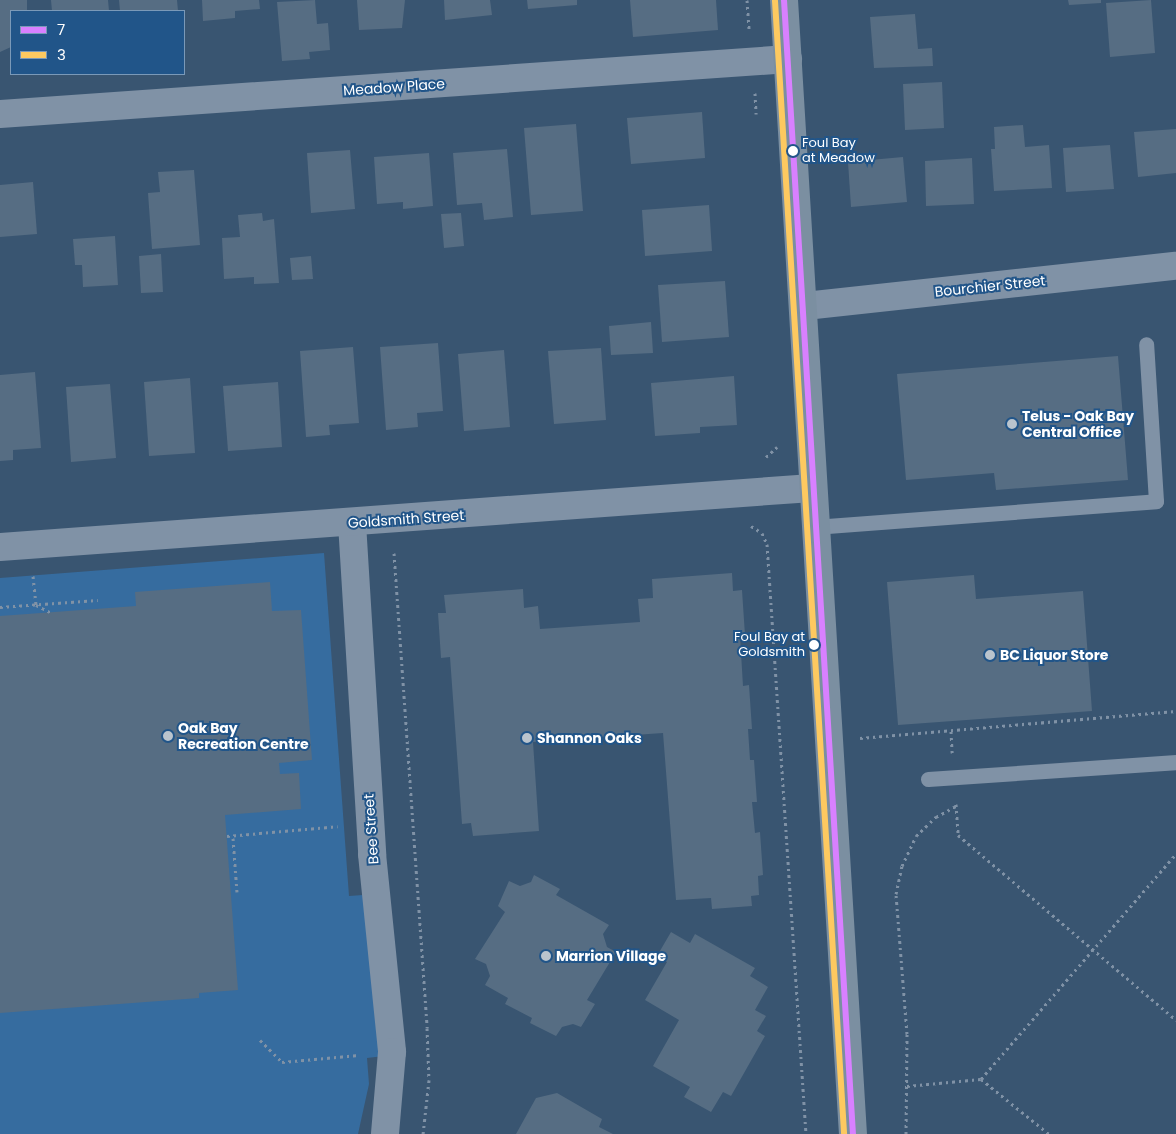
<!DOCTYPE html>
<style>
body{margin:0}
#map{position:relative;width:1176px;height:1134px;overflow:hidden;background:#395571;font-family:Poppins,sans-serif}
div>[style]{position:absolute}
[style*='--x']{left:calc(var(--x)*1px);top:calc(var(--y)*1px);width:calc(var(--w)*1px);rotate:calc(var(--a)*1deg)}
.green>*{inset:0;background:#366c9f}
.building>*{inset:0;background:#566d83}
.path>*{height:3px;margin-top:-1.5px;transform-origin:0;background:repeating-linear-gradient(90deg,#8092a6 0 2.5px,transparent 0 6.5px)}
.service>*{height:15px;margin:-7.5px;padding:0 7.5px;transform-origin:7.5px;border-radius:7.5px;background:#8092a6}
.minor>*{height:28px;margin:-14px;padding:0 14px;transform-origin:14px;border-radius:14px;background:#8092a6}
.secondary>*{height:28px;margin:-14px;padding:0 14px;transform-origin:14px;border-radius:14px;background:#7b8fa1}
.bus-1>*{height:6px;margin:-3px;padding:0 3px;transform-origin:3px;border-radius:3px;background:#d880ff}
.bus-2>*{height:6px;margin:-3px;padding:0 3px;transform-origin:3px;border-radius:3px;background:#fdc960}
.dots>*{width:14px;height:14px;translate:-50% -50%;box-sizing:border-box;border:2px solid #215589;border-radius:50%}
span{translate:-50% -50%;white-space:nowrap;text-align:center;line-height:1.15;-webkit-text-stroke:4px #215589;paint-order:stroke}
.bus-label{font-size:13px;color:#fff}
.left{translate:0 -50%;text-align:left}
.right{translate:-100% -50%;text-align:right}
.street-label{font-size:14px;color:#fff}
.poi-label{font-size:14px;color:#fff;font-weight:700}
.legend{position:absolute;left:10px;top:10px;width:175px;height:65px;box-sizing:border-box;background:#215589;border:1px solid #7a99b8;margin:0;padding:6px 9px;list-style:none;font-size:15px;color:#fff}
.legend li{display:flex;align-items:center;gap:10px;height:25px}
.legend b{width:25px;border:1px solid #7a99b8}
</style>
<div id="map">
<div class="green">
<i style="clip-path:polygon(324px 553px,349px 896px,377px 894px,392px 1055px,367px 1058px,369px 1084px,358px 1134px,0 1134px,0 578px)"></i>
</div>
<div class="building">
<i style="clip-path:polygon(0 0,27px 0,27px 11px,11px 11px,11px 47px,0 52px)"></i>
<i style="clip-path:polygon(51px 0,108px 0,109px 11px,52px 11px)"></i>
<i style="clip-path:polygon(119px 0,177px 0,178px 11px,120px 11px)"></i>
<i style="clip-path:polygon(202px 0,259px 0,260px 9px,235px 11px,235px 18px,203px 21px)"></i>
<i style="clip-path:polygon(315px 0,317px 24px,328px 23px,330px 50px,309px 52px,310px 59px,282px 61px,277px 2px)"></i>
<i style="clip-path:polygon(357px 0,405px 0,402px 28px,359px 30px)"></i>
<i style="clip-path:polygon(444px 0,490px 0,492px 15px,445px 20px)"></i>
<i style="clip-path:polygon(527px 0,577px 0,577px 5px,528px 9px)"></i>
<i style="clip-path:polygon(630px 0,716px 0,718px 30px,633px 37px)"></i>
<i style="clip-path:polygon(1068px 0,1101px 0,1101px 3px,1069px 5px)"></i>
<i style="clip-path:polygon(1151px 0,1155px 53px,1110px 57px,1106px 3px)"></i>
<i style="clip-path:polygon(915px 14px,918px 49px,932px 48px,933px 66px,874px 68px,870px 17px)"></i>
<i style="clip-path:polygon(942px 82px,944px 128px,905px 130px,903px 84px)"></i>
<i style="clip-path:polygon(702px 112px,705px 158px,631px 164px,627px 118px)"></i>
<i style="clip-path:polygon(576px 124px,583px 211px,531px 215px,524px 128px)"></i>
<i style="clip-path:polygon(1023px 125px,1025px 147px,1049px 145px,1052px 188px,994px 191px,991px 149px,995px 149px,994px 127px)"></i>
<i style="clip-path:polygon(1176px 129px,1176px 173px,1138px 177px,1134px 132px)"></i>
<i style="clip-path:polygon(1110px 145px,1114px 189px,1066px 192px,1063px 148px)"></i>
<i style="clip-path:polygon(507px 149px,513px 217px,484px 220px,482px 203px,457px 205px,453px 153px)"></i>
<i style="clip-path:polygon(350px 150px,355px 209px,311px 213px,307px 153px)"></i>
<i style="clip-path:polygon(429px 153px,433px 206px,403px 209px,403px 202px,377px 204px,374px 157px)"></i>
<i style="clip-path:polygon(903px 157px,907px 202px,851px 207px,848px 162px)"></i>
<i style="clip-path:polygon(972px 158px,974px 204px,926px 206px,925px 161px)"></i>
<i style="clip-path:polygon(194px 170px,200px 245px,152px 249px,148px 193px,160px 192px,158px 172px)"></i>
<i style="clip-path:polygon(33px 182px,37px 234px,0 237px,0 185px)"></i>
<i style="clip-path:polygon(709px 205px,712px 251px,645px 256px,642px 210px)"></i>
<i style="clip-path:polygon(262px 213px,263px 221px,274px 219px,279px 283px,254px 284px,254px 277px,224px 279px,222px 238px,240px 237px,238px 215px)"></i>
<i style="clip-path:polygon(461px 213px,464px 246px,444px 248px,441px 214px)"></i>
<i style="clip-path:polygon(115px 236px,118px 285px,83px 287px,82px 265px,75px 265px,73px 239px)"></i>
<i style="clip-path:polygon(161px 254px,163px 292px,141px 293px,139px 256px)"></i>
<i style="clip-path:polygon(311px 256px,313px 279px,292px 280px,290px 258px)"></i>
<i style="clip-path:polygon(725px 281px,729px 337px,662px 342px,658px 285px)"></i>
<i style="clip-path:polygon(651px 322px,653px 353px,611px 355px,609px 326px)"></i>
<i style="clip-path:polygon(438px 343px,443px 411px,417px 413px,418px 427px,386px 430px,380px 347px)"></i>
<i style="clip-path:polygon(353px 347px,359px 423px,329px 425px,330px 435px,306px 437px,300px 351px)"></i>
<i style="clip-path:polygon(601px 348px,606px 420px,554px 424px,548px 351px)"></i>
<i style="clip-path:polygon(504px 350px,510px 427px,464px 431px,458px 354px)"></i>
<i style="clip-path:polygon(1118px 356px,1128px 480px,996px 490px,994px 473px,906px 480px,897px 374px)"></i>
<i style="clip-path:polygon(35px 372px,41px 448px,13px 450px,13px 460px,0 461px,0 375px)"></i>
<i style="clip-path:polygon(734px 376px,737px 425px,700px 427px,700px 433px,655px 436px,651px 383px)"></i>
<i style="clip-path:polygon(190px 378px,195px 453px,149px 456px,144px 382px)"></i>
<i style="clip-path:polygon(278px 382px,282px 447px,228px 451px,223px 386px)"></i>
<i style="clip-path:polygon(110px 384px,116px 458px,71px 462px,66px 387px)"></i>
<i style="clip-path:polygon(732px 573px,733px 591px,742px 590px,745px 635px,740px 636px,743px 686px,749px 685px,752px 729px,748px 729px,750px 760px,754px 760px,757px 802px,752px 802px,755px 833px,760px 832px,763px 875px,758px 876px,759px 895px,751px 896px,752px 906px,712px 909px,711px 898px,676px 900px,663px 733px,533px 742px,539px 831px,473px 836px,471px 823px,462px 824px,450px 657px,441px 658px,438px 613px,446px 613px,444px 595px,523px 589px,524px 608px,538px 606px,540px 629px,640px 622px,638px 599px,653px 598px,652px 579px)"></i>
<i style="clip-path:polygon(974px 575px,976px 599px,1083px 591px,1092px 711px,898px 725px,887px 582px)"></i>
<i style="clip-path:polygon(270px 582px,272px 611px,301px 610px,312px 760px,279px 763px,280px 774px,299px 773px,301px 809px,225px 815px,238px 990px,199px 993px,199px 998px,0 1013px,0 616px,136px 606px,135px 592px)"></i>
<i style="clip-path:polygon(534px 875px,560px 889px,556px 895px,609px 925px,603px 934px,607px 947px,616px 952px,587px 1000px,595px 1004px,581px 1027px,573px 1024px,562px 1027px,556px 1036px,530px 1023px,532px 1018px,505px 1004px,508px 998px,485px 985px,490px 976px,486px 964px,475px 959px,505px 912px,498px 906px,509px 881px,520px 886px,531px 882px)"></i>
<i style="clip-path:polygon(671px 932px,690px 943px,695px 934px,755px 968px,750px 976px,768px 987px,755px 1010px,766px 1016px,757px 1031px,765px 1036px,731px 1096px,723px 1092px,711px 1112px,684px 1097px,690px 1087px,653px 1066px,679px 1020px,645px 1000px,667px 962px,657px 956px)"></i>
<i style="clip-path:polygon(557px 1093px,602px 1119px,599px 1127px,613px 1134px,516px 1134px,536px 1098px)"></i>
</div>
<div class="path">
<i style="--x:747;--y:0;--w:29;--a:86"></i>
<i style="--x:755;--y:93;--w:21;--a:87"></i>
<i style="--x:766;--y:457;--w:15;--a:-42"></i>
<i style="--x:751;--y:526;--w:13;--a:32"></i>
<i style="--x:762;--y:533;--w:12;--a:66"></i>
<i style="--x:767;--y:544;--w:591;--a:86.22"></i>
<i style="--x:394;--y:553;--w:476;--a:86"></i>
<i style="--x:427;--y:1028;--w:52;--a:87.8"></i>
<i style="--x:429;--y:1080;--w:54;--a:96.3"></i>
<i style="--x:33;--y:576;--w:29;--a:84"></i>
<i style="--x:36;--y:605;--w:16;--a:27"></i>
<i style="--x:0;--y:607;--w:98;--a:-4.1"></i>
<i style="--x:951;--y:731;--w:22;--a:87"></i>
<i style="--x:860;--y:738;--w:317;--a:-4.9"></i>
<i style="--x:956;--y:804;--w:31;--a:86"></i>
<i style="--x:958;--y:835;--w:286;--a:40.3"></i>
<i style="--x:227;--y:836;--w:111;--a:-5.1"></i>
<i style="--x:233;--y:838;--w:54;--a:85.8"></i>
<i style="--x:260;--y:1040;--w:31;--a:45"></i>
<i style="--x:282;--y:1062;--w:77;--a:-5.2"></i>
<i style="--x:981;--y:1079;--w:87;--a:39"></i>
<i style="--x:907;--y:1086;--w:74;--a:-5.4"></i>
<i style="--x:981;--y:1079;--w:298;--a:-49.1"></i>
<i style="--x:906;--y:1134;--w:100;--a:-89.4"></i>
<i style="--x:907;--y:1034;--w:140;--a:-94.5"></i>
<i style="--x:896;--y:894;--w:29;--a:-78"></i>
<i style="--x:902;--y:866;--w:33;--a:-65"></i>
<i style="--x:916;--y:836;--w:28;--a:-44"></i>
<i style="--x:936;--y:817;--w:23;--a:-29"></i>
</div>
<div class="service">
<i style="--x:814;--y:527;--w:343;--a:-4.3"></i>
<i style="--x:1156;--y:501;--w:157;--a:-93.6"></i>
<i style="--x:928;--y:779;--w:249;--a:-3.9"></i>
</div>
<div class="minor">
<i style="--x:0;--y:114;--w:790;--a:-3.99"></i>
<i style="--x:805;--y:306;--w:373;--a:-6.2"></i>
<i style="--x:352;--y:523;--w:332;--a:86.5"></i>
<i style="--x:372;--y:854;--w:199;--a:84.2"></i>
<i style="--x:392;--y:1052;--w:82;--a:94.9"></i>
<i style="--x:0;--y:547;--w:814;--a:-4.16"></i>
</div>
<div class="secondary">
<i style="--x:784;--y:0;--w:1136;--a:86.52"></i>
</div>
<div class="bus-1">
<i style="--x:784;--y:0;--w:1136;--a:86.52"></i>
</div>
<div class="bus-2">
<i style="--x:775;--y:1;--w:1135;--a:86.51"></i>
</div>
<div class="dots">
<i style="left:793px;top:151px;background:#fff"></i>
<i style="left:1012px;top:424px;background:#bac4cd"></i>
<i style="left:814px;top:645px;background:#fff"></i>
<i style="left:990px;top:655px;background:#bac4cd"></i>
<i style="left:168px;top:736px;background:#bac4cd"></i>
<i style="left:527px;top:738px;background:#bac4cd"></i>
<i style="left:546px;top:956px;background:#bac4cd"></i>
</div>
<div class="bus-label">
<span class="left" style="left:802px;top:151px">Foul Bay<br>at Meadow</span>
<span class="right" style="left:805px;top:645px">Foul Bay at<br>Goldsmith</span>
</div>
<div class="street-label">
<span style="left:394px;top:87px;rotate:-4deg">Meadow Place</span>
<span style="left:990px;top:286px;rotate:-6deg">Bourchier Street</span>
<span style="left:406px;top:519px;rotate:-4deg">Goldsmith Street</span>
<span style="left:371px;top:829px;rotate:-94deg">Bee Street</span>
</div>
<div class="poi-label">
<span class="left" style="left:1022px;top:424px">Telus - Oak Bay<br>Central Office</span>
<span class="left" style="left:1000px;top:655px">BC Liquor Store</span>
<span class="left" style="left:178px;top:736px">Oak Bay<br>Recreation Centre</span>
<span class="left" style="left:537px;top:738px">Shannon Oaks</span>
<span class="left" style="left:556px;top:956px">Marrion Village</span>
</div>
<ul class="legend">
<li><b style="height:6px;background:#d880ff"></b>7</li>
<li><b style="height:6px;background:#fdc960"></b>3</li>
</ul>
</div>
